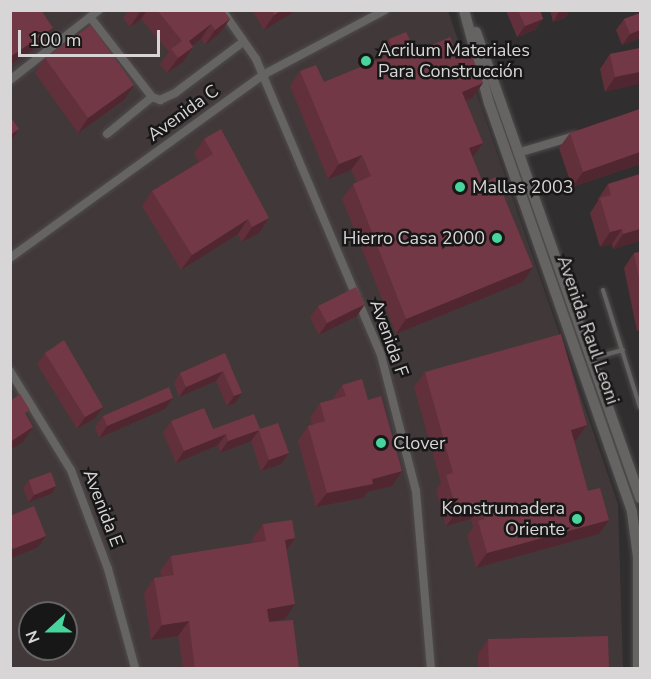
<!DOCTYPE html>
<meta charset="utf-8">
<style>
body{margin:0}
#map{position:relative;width:651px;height:679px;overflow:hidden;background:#312e2f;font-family:"Nunito Sans",sans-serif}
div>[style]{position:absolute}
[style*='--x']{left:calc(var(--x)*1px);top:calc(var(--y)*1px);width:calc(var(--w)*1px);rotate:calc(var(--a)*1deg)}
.built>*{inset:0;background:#41383a}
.roads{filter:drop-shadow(0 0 2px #4e4b4c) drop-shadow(0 0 2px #4e4b4c)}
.service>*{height:4px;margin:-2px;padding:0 2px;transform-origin:2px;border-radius:2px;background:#666363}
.minor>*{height:8px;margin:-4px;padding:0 4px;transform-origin:4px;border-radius:4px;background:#666363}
.secondary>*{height:10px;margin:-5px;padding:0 5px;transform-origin:5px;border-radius:5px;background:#666363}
.wall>*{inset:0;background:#62303b}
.shaded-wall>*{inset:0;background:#502730}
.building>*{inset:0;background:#723845}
.dots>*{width:16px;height:16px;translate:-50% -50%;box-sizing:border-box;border:3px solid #181717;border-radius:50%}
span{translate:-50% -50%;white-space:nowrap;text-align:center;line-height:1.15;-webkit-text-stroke:5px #181717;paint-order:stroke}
.poi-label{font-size:18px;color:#d8d5d6}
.left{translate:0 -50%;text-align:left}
.right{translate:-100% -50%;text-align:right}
.street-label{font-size:18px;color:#d8d5d6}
.frame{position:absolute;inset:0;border:12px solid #d8d5d6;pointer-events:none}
.north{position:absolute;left:18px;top:601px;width:60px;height:60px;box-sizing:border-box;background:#181717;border:2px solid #656363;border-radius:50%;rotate:249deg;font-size:16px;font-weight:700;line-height:24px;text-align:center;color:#d8d5d6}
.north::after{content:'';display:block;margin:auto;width:21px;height:27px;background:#48d49d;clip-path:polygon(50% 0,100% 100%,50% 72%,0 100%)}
.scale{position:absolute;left:18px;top:30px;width:142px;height:27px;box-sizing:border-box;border:3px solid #d8d5d6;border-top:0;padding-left:8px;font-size:18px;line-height:21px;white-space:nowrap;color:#d8d5d6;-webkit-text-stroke:4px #181717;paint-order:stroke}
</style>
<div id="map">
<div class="built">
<i style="clip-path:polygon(evenodd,10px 11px,448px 11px,618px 504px,623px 668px,11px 668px,10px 11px,30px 613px,66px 613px,66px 649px,30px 649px,30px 613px)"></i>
</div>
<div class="roads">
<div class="service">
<i style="--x:603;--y:290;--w:123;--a:72.5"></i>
<i style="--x:593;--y:358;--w:31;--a:-15"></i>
</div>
<div class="minor">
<i style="--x:222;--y:10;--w:60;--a:55.2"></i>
<i style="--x:256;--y:59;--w:321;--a:67.1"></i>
<i style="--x:381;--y:355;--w:140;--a:75.6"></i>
<i style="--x:416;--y:491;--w:178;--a:85.2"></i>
<i style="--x:90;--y:17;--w:101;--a:52.2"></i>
<i style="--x:152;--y:97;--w:9;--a:21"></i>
<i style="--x:160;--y:100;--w:17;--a:-25"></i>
<i style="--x:175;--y:93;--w:85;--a:-36.9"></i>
<i style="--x:10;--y:80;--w:113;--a:-38.2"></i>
<i style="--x:107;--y:134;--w:58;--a:-39.4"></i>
<i style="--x:521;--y:152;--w:56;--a:-16.5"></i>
<i style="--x:10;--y:258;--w:312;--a:-35.9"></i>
<i style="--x:263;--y:75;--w:138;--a:-28"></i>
<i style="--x:10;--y:371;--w:116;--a:58.4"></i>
<i style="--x:71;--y:470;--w:106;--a:69.5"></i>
<i style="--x:108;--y:569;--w:103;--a:74.7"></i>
</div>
<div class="secondary">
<i style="--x:464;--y:10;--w:96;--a:75"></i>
<i style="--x:489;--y:103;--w:433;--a:70.7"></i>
<i style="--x:632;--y:512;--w:45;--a:82.4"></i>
<i style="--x:638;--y:557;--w:111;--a:90"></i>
<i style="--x:476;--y:32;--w:494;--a:70.6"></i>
</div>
</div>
<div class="wall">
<i style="clip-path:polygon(129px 10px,223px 10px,230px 19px,219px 34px,205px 45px,201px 39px,192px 45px,193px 47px,183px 62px,167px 73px,160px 64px,169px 52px,141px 19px,130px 27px,123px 18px)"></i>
<i style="clip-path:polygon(252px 10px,297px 10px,264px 30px)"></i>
<i style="clip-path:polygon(508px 10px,540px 10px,543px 19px,535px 30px,517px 37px,507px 13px)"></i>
<i style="clip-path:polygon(550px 10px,570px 10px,565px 18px,553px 22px)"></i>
<i style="clip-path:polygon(640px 13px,640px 38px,622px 45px,616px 30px,624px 19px)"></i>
<i style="clip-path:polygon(389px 39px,416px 52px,458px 56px,483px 83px,472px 98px,466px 101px,483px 143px,472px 157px,523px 282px,396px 334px,342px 199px,353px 184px,357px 182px,351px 170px,328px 179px,290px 86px,300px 71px,324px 82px,381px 59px,379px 54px)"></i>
<i style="clip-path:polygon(640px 48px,605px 92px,600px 69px,610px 54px)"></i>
<i style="clip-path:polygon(45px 58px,124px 100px,78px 133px,35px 73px)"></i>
<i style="clip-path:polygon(640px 109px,640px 164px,572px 187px,559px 148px,570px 133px)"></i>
<i style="clip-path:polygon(204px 139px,269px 218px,259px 233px,242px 242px,238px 234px,181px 270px,142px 206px,152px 191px,199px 162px,194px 154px)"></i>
<i style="clip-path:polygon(640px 174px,640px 241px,613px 249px,612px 244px,600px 247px,590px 213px,598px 201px,598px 199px,608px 184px)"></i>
<i style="clip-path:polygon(640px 252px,640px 330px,637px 331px,624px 268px,634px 253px)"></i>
<i style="clip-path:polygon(318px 306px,357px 316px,319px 335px,310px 317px)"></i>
<i style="clip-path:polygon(45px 353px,103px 407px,95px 418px,77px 429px,37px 364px)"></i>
<i style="clip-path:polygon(225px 353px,235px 403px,227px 406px,216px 381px,179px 397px,174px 383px,180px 373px)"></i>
<i style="clip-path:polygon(425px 372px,587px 425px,576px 440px,574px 441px,588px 491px,609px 520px,599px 534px,476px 568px,467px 535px,473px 528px,471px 519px,446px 526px,436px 490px,441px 483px,414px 387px)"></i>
<i style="clip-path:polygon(342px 385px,368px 400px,402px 471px,392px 486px,367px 492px,363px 498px,316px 507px,298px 441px,308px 426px,312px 425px,310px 418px,320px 403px,332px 400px)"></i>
<i style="clip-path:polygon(165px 409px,99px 438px,95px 427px,103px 416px)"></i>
<i style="clip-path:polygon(171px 421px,213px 429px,260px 429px,289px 453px,281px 464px,261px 471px,251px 441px,220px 453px,218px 445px,176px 463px,163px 433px)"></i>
<i style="clip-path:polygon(29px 480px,56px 486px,51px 494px,29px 502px,23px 488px)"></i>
<i style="clip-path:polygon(263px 524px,295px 538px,287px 550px,285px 619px,269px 622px,299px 669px,183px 669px,178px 636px,151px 640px,144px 593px,154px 578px,161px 577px,160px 571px,171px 556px,253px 543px,252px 539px)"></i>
<i style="clip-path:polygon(488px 639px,609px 669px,478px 669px,478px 654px)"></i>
</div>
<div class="shaded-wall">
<i style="clip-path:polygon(142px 10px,147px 10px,141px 19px,130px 27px,140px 12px)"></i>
<i style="clip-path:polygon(282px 10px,297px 10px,264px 30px,274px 15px)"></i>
<i style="clip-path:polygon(560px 10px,570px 10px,565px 18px,553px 22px)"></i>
<i style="clip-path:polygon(230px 19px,219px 34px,205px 45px,215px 30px)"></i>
<i style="clip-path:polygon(543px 19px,535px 30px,517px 37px,525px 26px)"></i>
<i style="clip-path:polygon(211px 24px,201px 39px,178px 56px,189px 41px)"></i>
<i style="clip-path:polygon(53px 28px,42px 43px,10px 65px,10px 57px)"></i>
<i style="clip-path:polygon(640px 30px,640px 38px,622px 45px,630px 34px)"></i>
<i style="clip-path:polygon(193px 47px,183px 62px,167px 73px,178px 58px)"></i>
<i style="clip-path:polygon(640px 72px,640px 84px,605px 92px,615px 77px)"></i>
<i style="clip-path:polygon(483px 83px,472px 98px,451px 107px,462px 92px)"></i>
<i style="clip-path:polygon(134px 85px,124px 100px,78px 133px,88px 118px)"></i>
<i style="clip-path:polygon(19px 129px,10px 142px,10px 135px)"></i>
<i style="clip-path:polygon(483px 143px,472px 158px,469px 148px)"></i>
<i style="clip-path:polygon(640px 152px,640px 164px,572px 187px,583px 172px)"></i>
<i style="clip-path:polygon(362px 155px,351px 170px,328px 179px,339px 164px)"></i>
<i style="clip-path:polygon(269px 218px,259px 233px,242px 242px,252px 227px)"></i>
<i style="clip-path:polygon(248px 219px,238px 234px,181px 270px,192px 255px)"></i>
<i style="clip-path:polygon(622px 229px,612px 244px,600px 247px,610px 232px)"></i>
<i style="clip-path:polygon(640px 229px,640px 241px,613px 249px,623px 234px)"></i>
<i style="clip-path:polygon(533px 267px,523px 282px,396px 334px,406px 319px)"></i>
<i style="clip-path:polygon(365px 304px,357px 316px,319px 335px,327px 323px)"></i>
<i style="clip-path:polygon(223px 371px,216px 381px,179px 397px,186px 387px)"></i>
<i style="clip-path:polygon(242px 393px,235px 403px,227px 406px,234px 396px)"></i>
<i style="clip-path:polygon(173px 398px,165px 409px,99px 438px,107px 426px)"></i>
<i style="clip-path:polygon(103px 407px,95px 418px,77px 429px,85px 417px)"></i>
<i style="clip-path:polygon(587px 425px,576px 440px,561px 445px,571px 430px)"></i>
<i style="clip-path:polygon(33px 427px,23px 442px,10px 450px,10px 442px)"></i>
<i style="clip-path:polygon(259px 430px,251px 441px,220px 453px,228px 441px)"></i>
<i style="clip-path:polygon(226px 434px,218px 445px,176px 463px,184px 451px)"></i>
<i style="clip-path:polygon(289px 453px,281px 464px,261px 471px,269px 460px)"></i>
<i style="clip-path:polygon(402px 471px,392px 486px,367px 492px,363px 498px,316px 507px,327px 493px)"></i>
<i style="clip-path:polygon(56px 486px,51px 494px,29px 502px,34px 495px)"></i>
<i style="clip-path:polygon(481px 505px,471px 519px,446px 526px,457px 511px)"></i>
<i style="clip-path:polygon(609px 520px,599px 534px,476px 568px,487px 553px)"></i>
<i style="clip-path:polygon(46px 536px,38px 547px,10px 559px,10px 553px,13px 549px)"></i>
<i style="clip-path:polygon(295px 538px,284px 554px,285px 540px)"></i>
<i style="clip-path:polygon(295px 604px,285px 619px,257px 624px,267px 609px)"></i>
<i style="clip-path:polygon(189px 621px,178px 636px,151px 640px,162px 625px)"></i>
</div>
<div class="building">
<i style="clip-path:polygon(10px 10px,41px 10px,53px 28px,10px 57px)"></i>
<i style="clip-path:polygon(157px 10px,223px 10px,230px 19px,215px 30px,211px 24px,189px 41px,193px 47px,178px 58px,171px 49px,182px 41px)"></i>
<i style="clip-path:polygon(272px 10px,282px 10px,274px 15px)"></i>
<i style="clip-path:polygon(518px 10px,540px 10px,543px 19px,525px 26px)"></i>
<i style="clip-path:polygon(640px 13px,640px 30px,630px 34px,624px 19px)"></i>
<i style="clip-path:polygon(91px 25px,134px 85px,88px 118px,45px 58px)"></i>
<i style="clip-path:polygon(406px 32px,416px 52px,450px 37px,458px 56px,470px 51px,483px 83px,462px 92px,483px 143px,469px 148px,483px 183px,496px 177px,533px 267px,406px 319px,353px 184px,371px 176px,362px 155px,339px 164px,300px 71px,316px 65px,324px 82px,395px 53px,389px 39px)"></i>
<i style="clip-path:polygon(640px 48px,640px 72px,615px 77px,610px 54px)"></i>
<i style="clip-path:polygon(640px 109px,640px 152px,583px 172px,570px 133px)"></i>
<i style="clip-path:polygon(10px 116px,19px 129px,10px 135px)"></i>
<i style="clip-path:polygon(221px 129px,269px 218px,252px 227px,248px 219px,192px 255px,152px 191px,213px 154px,204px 139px)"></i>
<i style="clip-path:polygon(640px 174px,640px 229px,623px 234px,622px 229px,610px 232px,600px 198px,611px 195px,608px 184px)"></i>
<i style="clip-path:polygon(640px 252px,640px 284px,634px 253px)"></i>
<i style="clip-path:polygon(356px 287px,365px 304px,327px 323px,318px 306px)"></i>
<i style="clip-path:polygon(561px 334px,587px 425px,571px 430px,588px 491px,600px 488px,609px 520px,487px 553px,478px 521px,485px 519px,481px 505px,457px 511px,446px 475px,453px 473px,425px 372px)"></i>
<i style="clip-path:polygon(64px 340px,103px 407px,85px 417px,45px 353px)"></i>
<i style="clip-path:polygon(225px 353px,242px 393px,234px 396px,223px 371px,186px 387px,180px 373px)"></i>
<i style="clip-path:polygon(362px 379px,368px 400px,381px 396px,402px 471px,372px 479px,373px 484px,327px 493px,308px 426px,325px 421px,320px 403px,346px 396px,342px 385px)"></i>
<i style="clip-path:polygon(169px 387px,173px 398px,107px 426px,103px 416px)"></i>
<i style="clip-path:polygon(20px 394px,30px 410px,25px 413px,33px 427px,10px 442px,10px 401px)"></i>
<i style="clip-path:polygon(204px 408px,213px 429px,254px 414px,260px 429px,278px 423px,289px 453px,269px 460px,259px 430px,228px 441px,226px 434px,184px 451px,171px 421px)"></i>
<i style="clip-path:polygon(51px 472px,56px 486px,34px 495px,29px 480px)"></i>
<i style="clip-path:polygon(34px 506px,46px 536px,13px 549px,10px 543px,10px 516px)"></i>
<i style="clip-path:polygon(292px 520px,295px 538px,285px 540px,295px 604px,267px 609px,269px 622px,293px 620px,299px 669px,195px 669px,189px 621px,162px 625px,154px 578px,174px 575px,171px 556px,266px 541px,263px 524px)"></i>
<i style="clip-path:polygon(608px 636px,609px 669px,489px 669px,488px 639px)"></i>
</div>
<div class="dots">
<i style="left:366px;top:61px;background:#48d49d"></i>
<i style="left:460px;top:187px;background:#48d49d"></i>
<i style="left:497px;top:238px;background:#48d49d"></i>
<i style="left:381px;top:443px;background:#48d49d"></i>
<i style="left:577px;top:519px;background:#48d49d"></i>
</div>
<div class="poi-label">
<span class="left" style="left:378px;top:61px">Acrilum Materiales<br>Para Construcción</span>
<span class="left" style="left:472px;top:187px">Mallas 2003</span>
<span class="right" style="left:485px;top:238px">Hierro Casa 2000</span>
<span class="left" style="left:393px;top:443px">Clover</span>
<span class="right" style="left:565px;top:519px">Konstrumadera<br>Oriente</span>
</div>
<div class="street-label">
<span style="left:183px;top:113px;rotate:-36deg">Avenida C</span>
<span style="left:588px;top:330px;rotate:71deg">Avenida Raul Leoni</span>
<span style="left:389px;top:338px;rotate:70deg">Avenida F</span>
<span style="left:103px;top:508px;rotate:69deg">Avenida E</span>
</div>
<div class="frame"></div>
<div class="north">N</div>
<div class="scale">100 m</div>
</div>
